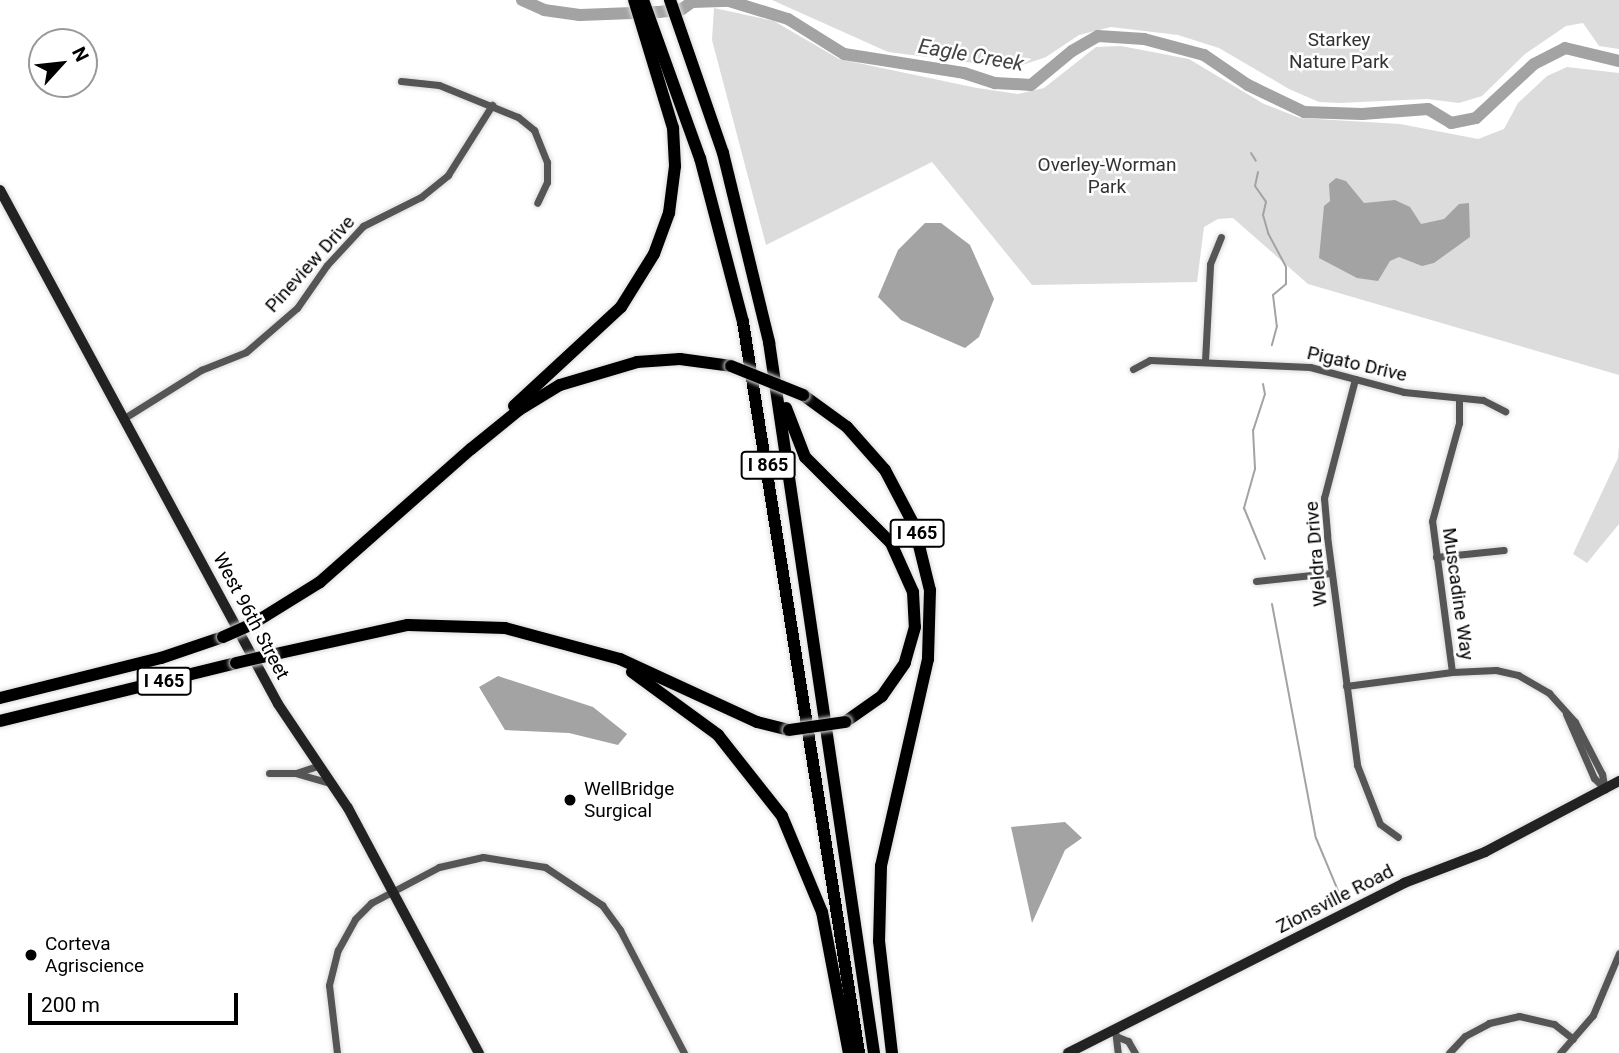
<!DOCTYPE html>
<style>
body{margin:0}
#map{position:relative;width:1619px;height:1053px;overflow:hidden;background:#fff;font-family:Roboto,sans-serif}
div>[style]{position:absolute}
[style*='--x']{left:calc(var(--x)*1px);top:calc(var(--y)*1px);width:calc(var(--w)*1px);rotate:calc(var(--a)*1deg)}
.green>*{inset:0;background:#dcdcdc}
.water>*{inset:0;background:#a3a3a3}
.stream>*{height:2px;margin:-1px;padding:0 1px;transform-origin:1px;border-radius:1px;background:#a3a3a3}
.river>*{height:12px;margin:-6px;padding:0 6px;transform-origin:6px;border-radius:6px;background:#a3a3a3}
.roads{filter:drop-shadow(0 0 2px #dbdbdb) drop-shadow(0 0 2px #dbdbdb)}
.street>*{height:7px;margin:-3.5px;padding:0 3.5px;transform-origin:3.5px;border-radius:3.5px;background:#555}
.secondary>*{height:10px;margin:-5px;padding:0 5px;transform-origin:5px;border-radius:5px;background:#222}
.highway>*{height:12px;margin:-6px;padding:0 6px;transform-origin:6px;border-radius:6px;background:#000}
.bridges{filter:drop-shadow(0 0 2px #dbdbdb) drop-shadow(0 0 2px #dbdbdb)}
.highway-bridge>*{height:12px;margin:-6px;padding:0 6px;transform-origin:6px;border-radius:6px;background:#000}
.dots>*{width:19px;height:19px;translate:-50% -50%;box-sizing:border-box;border:4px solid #fff;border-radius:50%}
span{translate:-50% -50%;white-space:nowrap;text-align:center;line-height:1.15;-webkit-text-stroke:5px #fff;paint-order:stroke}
.shield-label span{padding:2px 5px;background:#fff;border:2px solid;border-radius:5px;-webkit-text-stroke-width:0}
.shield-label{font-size:18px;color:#000;font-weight:700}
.park-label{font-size:19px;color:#333}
.street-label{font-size:19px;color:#000}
.poi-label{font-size:19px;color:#000}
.left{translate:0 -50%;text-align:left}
.water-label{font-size:21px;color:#444;font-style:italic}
.north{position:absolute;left:28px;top:28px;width:70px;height:70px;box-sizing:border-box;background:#fff;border:2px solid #999;border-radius:50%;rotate:63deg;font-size:19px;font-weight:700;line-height:28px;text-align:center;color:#000}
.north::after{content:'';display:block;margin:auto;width:24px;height:32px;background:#000;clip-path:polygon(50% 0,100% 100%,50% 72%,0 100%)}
.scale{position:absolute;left:28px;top:993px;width:210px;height:32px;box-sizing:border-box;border:4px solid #000;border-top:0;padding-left:9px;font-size:21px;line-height:24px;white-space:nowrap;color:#000;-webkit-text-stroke:5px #fff;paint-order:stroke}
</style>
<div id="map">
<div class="green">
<i style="clip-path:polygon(772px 0,1619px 0,1619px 49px,1599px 46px,1583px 23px,1566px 26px,1525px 54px,1482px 96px,1459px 103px,1427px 99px,1339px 103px,1319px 102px,1289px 89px,1219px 48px,1178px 35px,1111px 27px,1079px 35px,1046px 57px,1014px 68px,888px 52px)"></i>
<i style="clip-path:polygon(714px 8px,774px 21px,839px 59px,977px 88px,1018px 94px,1044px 88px,1096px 47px,1121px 46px,1189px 59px,1264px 104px,1300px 118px,1400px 124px,1478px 139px,1504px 129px,1518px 103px,1547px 76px,1567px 67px,1619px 73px,1619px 375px,1308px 284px,1233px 218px,1218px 219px,1204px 227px,1197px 282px,1032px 285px,932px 162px,766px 245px,712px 40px)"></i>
<i style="clip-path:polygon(1619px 445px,1619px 524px,1587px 563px,1573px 554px,1618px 458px)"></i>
</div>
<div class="water">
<i style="clip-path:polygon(1336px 178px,1346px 181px,1364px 203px,1395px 200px,1410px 207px,1421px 224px,1444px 219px,1459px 204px,1469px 203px,1470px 237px,1434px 263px,1422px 266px,1399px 257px,1390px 261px,1378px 281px,1357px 278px,1319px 258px,1324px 206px,1330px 201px,1329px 184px)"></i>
<i style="clip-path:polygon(925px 223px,941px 223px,970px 245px,994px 299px,979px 337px,965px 348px,901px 320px,878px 297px,898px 250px)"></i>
<i style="clip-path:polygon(498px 676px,593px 707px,627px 734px,618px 745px,569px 733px,505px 730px,479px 687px)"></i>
<i style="clip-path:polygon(1065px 822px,1082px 838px,1065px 850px,1032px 923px,1011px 827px)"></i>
</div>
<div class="stream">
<i style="--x:1251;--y:153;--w:9;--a:58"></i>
<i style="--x:1258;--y:172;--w:14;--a:102"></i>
<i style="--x:1255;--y:186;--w:19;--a:55"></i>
<i style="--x:1266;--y:202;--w:13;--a:103"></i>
<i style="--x:1263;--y:215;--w:19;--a:74"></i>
<i style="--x:1268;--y:233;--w:38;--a:62"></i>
<i style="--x:1286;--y:267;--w:17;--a:90"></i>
<i style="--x:1286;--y:284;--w:17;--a:140"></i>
<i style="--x:1273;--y:295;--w:31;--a:83"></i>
<i style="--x:1277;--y:326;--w:20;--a:105"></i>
<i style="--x:1263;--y:384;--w:10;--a:79"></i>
<i style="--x:1265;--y:394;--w:38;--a:108"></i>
<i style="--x:1253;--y:430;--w:39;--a:87"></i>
<i style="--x:1255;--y:469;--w:41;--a:105.8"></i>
<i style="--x:1244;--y:508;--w:55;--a:67.6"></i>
<i style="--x:1272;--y:604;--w:238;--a:79.4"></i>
<i style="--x:1316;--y:838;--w:60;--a:67.3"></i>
</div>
<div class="river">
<i style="--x:522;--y:0;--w:24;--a:24"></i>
<i style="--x:544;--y:10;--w:36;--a:8"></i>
<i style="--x:580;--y:15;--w:79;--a:-2.2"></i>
<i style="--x:659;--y:12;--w:23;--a:-7"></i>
<i style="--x:682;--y:9;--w:12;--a:-35"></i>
<i style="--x:692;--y:2;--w:37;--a:-2"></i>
<i style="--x:729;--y:1;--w:62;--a:17"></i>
<i style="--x:788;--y:19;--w:66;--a:32"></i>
<i style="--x:844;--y:54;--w:121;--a:9"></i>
<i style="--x:964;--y:73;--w:33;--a:18"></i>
<i style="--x:995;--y:83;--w:36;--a:3"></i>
<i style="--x:1031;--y:85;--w:53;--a:-39.7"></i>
<i style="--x:1072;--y:51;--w:30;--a:-30"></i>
<i style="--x:1098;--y:36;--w:46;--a:3.7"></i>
<i style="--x:1144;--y:39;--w:62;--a:14.9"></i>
<i style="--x:1204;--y:55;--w:53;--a:34.3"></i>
<i style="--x:1248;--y:85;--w:62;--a:25.7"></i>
<i style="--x:1304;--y:112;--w:58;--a:2"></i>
<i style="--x:1362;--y:114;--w:66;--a:-4.3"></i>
<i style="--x:1428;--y:109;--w:27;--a:31"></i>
<i style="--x:1451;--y:123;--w:25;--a:-11"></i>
<i style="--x:1476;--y:118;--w:79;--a:-43"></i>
<i style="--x:1534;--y:64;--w:35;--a:-27"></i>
<i style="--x:1565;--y:48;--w:56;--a:13.5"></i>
</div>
<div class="roads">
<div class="street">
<i style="--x:401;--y:81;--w:38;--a:6"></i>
<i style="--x:439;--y:85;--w:85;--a:22.1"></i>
<i style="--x:518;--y:117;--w:21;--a:39"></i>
<i style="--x:534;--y:130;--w:35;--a:68"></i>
<i style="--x:547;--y:162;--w:20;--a:90"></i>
<i style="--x:547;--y:182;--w:23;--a:115"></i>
<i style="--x:1205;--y:361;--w:97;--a:-87"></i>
<i style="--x:1210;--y:264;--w:29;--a:-68"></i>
<i style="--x:1133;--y:369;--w:19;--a:-28"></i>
<i style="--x:1150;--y:360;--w:160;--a:2.5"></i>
<i style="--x:1310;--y:367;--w:97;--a:14.9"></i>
<i style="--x:1404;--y:392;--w:79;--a:5.8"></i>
<i style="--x:1483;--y:400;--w:25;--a:27"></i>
<i style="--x:1355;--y:379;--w:123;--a:104.6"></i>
<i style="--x:1324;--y:498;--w:38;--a:85"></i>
<i style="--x:1327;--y:536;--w:231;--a:82.5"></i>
<i style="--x:1357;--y:765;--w:63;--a:68.7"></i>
<i style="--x:1380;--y:824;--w:22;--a:36"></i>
<i style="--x:126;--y:417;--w:89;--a:-32.1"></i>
<i style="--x:201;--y:370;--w:48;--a:-21.8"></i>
<i style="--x:246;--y:352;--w:67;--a:-40.8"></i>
<i style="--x:297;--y:308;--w:52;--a:-55.1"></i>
<i style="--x:327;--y:265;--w:53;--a:-47.3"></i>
<i style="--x:363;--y:226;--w:65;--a:-26.6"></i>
<i style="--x:421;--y:197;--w:35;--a:-39"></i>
<i style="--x:448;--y:175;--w:83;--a:-57.8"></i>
<i style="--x:1436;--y:557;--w:68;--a:-5.9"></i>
<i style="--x:1256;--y:581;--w:75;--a:-6.1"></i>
<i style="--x:1452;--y:672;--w:152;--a:-97.5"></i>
<i style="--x:1432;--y:521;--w:102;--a:-74.6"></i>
<i style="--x:1459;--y:423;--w:25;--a:-90"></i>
<i style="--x:1346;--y:686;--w:107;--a:-7.5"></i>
<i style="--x:1452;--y:672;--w:44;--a:-2.6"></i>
<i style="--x:1496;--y:670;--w:23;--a:13"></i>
<i style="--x:1518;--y:675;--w:36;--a:30"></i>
<i style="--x:1549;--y:693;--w:39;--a:48"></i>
<i style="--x:1575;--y:722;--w:59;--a:62.6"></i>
<i style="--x:1602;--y:774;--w:15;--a:79"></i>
<i style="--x:1566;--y:714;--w:70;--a:66.4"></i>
<i style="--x:1594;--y:778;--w:16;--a:45"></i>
<i style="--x:269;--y:773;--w:26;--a:0"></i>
<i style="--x:295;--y:773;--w:36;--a:16"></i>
<i style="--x:296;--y:773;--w:23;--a:-18"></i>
<i style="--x:1115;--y:1030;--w:23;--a:83"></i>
<i style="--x:1118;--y:1037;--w:11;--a:22"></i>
<i style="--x:1128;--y:1041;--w:14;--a:60"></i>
<i style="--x:337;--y:1053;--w:68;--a:-96.7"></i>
<i style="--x:329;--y:985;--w:36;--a:-76"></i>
<i style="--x:338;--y:950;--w:35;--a:-61"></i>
<i style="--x:355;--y:919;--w:23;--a:-45"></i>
<i style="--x:371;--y:903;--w:77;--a:-27.9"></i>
<i style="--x:439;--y:867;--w:45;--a:-12.8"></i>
<i style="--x:483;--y:857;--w:63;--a:9.2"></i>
<i style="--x:545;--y:867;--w:69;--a:33.7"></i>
<i style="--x:602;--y:905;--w:31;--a:54"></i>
<i style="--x:620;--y:930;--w:139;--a:62.5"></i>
<i style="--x:1449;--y:1053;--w:23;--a:-47"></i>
<i style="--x:1465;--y:1036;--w:27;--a:-28"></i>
<i style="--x:1489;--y:1023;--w:31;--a:-13"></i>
<i style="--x:1519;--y:1016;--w:36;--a:13"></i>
<i style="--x:1554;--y:1024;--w:24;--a:38"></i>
<i style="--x:1560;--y:1053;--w:50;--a:-49"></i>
<i style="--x:1593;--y:1015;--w:67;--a:-67.2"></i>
</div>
<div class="secondary">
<i style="--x:0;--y:190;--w:584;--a:61.59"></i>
<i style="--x:278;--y:704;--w:125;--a:56.1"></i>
<i style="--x:348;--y:808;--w:278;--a:61.9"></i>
<i style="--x:1068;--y:1053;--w:377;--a:-26.8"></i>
<i style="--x:1404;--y:883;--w:87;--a:-20.9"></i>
<i style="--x:1485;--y:852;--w:152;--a:-27.9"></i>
</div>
<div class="highway">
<i style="--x:643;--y:0;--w:168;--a:70.2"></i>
<i style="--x:700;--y:158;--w:170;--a:75.3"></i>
<i style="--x:743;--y:322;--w:740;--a:80.98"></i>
<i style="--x:670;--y:0;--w:162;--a:70.9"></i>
<i style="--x:723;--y:153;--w:195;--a:76.3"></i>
<i style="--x:769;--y:342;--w:719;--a:81.6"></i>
<i style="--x:803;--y:395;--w:54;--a:36"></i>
<i style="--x:847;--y:427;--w:57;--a:48.5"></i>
<i style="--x:885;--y:470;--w:62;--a:62.2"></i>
<i style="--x:914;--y:525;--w:67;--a:76.2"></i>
<i style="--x:930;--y:590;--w:69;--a:91.7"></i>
<i style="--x:928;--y:659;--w:212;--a:102.8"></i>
<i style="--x:881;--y:866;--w:75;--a:91.5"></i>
<i style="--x:879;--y:941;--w:113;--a:83.4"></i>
<i style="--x:514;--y:406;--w:146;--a:-42.8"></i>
<i style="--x:621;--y:307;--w:62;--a:-58.1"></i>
<i style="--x:654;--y:254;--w:44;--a:-69.9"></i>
<i style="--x:669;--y:213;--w:47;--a:-82.7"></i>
<i style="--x:675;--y:166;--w:38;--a:-93"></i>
<i style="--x:673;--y:128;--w:134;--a:-106.9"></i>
<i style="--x:786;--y:408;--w:53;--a:68.8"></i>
<i style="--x:805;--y:457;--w:122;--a:45"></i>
<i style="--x:891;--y:543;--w:54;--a:65.8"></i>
<i style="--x:913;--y:592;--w:35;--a:87"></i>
<i style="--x:915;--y:627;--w:37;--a:106"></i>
<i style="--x:905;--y:663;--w:40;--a:124.9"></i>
<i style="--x:882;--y:696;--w:45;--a:144.9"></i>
<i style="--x:254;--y:623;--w:78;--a:-31.8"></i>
<i style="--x:320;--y:582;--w:201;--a:-41.4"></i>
<i style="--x:471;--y:449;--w:62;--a:-39.1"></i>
<i style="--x:519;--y:410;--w:48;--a:-31.4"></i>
<i style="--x:560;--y:385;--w:80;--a:-16.6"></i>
<i style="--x:637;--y:362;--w:43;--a:-4"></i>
<i style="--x:680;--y:359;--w:51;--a:7.8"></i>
<i style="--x:271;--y:655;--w:140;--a:-12.4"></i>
<i style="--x:408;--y:625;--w:97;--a:1.8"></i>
<i style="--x:505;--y:628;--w:119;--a:15.1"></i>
<i style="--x:620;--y:659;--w:151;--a:24.7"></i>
<i style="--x:757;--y:722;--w:33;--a:14"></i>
<i style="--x:632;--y:672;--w:107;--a:36.2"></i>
<i style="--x:718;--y:735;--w:103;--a:51.7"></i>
<i style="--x:782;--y:816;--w:104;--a:67.4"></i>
<i style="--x:822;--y:912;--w:144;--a:79.2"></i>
<i style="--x:0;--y:698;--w:166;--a:-14"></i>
<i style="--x:161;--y:658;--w:65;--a:-18.7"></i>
<i style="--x:0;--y:721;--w:243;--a:-13.8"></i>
</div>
</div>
<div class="bridges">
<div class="highway-bridge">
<i style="--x:731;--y:366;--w:78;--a:21.9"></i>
<i style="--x:223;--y:637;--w:34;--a:-24"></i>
<i style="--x:236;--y:663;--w:36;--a:-13"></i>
<i style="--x:789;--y:730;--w:57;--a:-8.1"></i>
</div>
</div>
<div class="dots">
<i style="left:570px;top:800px;background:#000"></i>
<i style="left:31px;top:955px;background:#000"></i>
</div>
<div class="shield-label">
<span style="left:768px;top:465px">I 865</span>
<span style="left:917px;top:533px">I 465</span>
<span style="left:164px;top:681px">I 465</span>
</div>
<div class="park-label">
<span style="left:1339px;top:51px">Starkey<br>Nature Park</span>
<span style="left:1107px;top:176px">Overley-Worman<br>Park</span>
</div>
<div class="street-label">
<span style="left:310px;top:264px;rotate:-48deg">Pineview Drive</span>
<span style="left:1357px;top:364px;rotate:13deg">Pigato Drive</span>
<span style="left:1316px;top:554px;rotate:-95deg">Weldra Drive</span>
<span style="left:1458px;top:594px;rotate:82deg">Muscadine Way</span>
<span style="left:251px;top:616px;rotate:62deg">West 96th Street</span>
<span style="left:1335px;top:899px;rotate:-27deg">Zionsville Road</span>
</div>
<div class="poi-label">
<span class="left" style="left:584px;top:800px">WellBridge<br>Surgical</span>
<span class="left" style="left:45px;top:955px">Corteva<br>Agriscience</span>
</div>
<div class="water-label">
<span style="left:971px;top:55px;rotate:10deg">Eagle Creek</span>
</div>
<div class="north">N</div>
<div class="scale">200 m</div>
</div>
